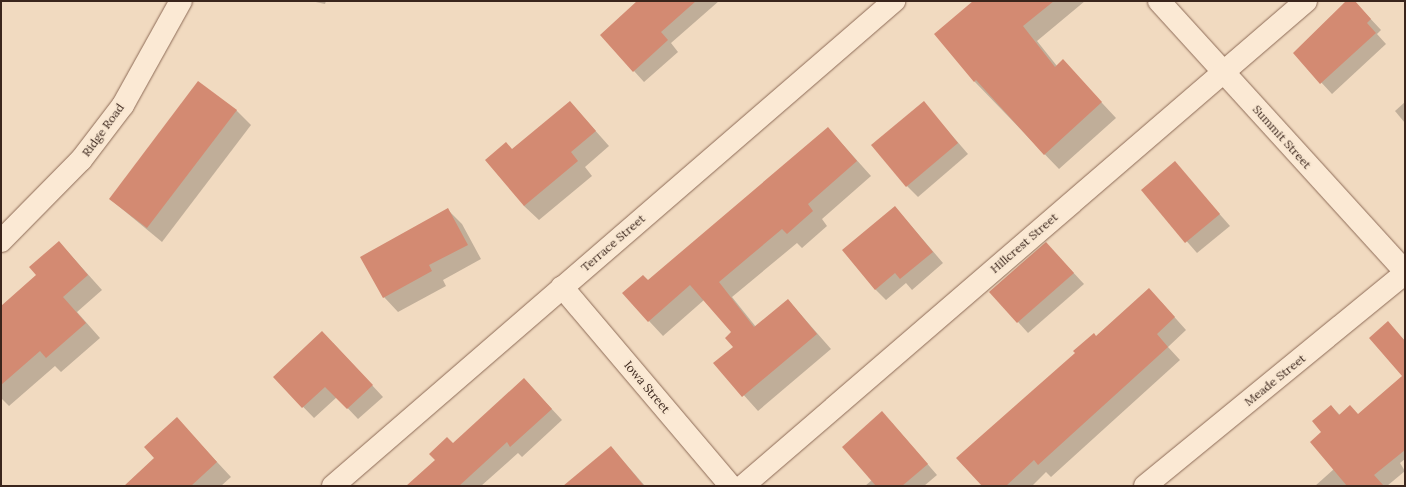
<!DOCTYPE html>
<style>
body{margin:0}
#map{position:relative;width:1406px;height:487px;overflow:hidden;background:#f1dac0;font-family:Lora,serif}
div>[style]{position:absolute}
[style*='--x']{left:calc(var(--x)*1px);top:calc(var(--y)*1px);width:calc(var(--w)*1px);rotate:calc(var(--a)*1deg)}
.shadow>*{inset:0;background:#0003}
.building>*{inset:0;background:#d38a72}
.roads{filter:drop-shadow(0 0 1px #8c6a56) drop-shadow(0 0 1px #8c6a56)}
.minor>*{height:22px;margin:-11px;padding:0 11px;transform-origin:11px;border-radius:11px;background:#fbe9d4}
span{translate:-50% -50%;white-space:nowrap;text-align:center;line-height:1.15;-webkit-text-stroke:3.5px #f8e6d0;paint-order:stroke}
.street-label{font-size:12px;color:#3a251c}
.frame{position:absolute;inset:0;border:2px solid #3a251c;pointer-events:none}
</style>
<div id="map">
<div class="shadow">
<i style="clip-path:polygon(311px 1px,326px 1px,325px 4px)"></i>
<i style="clip-path:polygon(640px 1px,719px 1px,671px 43px,678px 52px,644px 82px,634px 71px)"></i>
<i style="clip-path:polygon(975px 1px,1085px 1px,1037px 41px,1057px 66px,1063px 61px,1116px 118px,1059px 169px,974px 81px)"></i>
<i style="clip-path:polygon(1347px 1px,1354px 1px,1381px 30px,1377px 34px,1386px 44px,1332px 94px,1294px 53px)"></i>
<i style="clip-path:polygon(570px 102px,609px 146px,585px 167px,592px 176px,539px 220px,524px 206px,513px 150px)"></i>
<i style="clip-path:polygon(923px 102px,968px 154px,918px 197px,907px 186px)"></i>
<i style="clip-path:polygon(1405px 102px,1405px 123px,1395px 111px)"></i>
<i style="clip-path:polygon(236px 110px,251px 125px,162px 242px,110px 199px)"></i>
<i style="clip-path:polygon(828px 128px,871px 176px,822px 219px,827px 226px,802px 248px,797px 243px,732px 297px,756px 327px,788px 300px,831px 349px,758px 411px,715px 363px,734px 347px,733px 333px,704px 300px,663px 336px,649px 321px,648px 281px)"></i>
<i style="clip-path:polygon(1175px 163px,1230px 226px,1197px 253px,1142px 190px)"></i>
<i style="clip-path:polygon(895px 207px,943px 263px,912px 290px,906px 283px,886px 300px,875px 289px)"></i>
<i style="clip-path:polygon(448px 210px,462px 224px,481px 259px,443px 280px,446px 286px,398px 312px,384px 297px)"></i>
<i style="clip-path:polygon(59px 242px,102px 290px,77px 312px,100px 338px,61px 372px,55px 366px,9px 406px,1px 398px,1px 307px,38px 275px)"></i>
<i style="clip-path:polygon(1056px 254px,1084px 284px,1028px 333px,991px 292px)"></i>
<i style="clip-path:polygon(1161px 302px,1186px 330px,1168px 347px,1180px 360px,1051px 477px,1046px 472px,1032px 486px,984px 486px,1096px 337px)"></i>
<i style="clip-path:polygon(1388px 323px,1405px 341px,1405px 459px,1400px 463px,1405px 471px,1387px 486px,1315px 486px,1334px 469px,1323px 432px,1331px 406px,1340px 415px,1358px 415px,1403px 376px)"></i>
<i style="clip-path:polygon(333px 343px,383px 397px,358px 419px,337px 397px,314px 418px,274px 377px)"></i>
<i style="clip-path:polygon(524px 379px,562px 420px,522px 457px,518px 453px,481px 486px,408px 486px)"></i>
<i style="clip-path:polygon(177px 419px,231px 477px,221px 486px,125px 486px,156px 458px)"></i>
<i style="clip-path:polygon(892px 423px,937px 475px,924px 486px,865px 486px,872px 480px)"></i>
<i style="clip-path:polygon(611px 447px,645px 486px,570px 486px)"></i>
</div>
<div class="building">
<i style="clip-path:polygon(637px 1px,696px 1px,661px 32px,668px 40px,633px 72px,600px 35px)"></i>
<i style="clip-path:polygon(973px 1px,1054px 1px,1023px 26px,1055px 67px,1063px 59px,1102px 102px,1044px 155px,976px 80px,974px 82px,934px 34px)"></i>
<i style="clip-path:polygon(1346px 1px,1355px 1px,1371px 19px,1367px 23px,1376px 33px,1320px 84px,1293px 53px)"></i>
<i style="clip-path:polygon(198px 81px,237px 110px,147px 228px,109px 199px)"></i>
<i style="clip-path:polygon(570px 101px,596px 131px,571px 152px,578px 161px,524px 206px,485px 160px,506px 142px,512px 149px)"></i>
<i style="clip-path:polygon(924px 101px,958px 143px,906px 187px,871px 145px)"></i>
<i style="clip-path:polygon(828px 127px,857px 161px,808px 204px,813px 211px,787px 234px,782px 229px,719px 282px,754px 327px,788px 299px,817px 334px,742px 397px,713px 363px,733px 347px,725px 338px,731px 332px,690px 285px,648px 322px,622px 293px,643px 275px,648px 280px)"></i>
<i style="clip-path:polygon(1175px 161px,1220px 214px,1185px 243px,1141px 190px)"></i>
<i style="clip-path:polygon(895px 206px,933px 252px,900px 279px,895px 273px,875px 290px,842px 250px)"></i>
<i style="clip-path:polygon(448px 208px,468px 245px,429px 265px,432px 271px,383px 298px,360px 257px)"></i>
<i style="clip-path:polygon(59px 241px,88px 275px,63px 297px,86px 323px,46px 358px,40px 351px,1px 385px,1px 306px,36px 275px,29px 267px)"></i>
<i style="clip-path:polygon(1046px 242px,1074px 273px,1017px 323px,989px 292px)"></i>
<i style="clip-path:polygon(1149px 288px,1175px 317px,1157px 334px,1168px 347px,1038px 465px,1034px 460px,1006px 486px,982px 486px,956px 458px,1075px 353px,1073px 351px,1094px 333px,1096px 336px)"></i>
<i style="clip-path:polygon(1388px 321px,1405px 341px,1405px 450px,1374px 475px,1384px 486px,1347px 486px,1310px 442px,1321px 432px,1312px 421px,1331px 405px,1339px 415px,1350px 405px,1358px 414px,1402px 376px,1369px 338px)"></i>
<i style="clip-path:polygon(322px 331px,373px 385px,347px 409px,325px 387px,302px 408px,273px 377px)"></i>
<i style="clip-path:polygon(524px 378px,552px 409px,510px 447px,507px 442px,459px 486px,406px 486px,435px 460px,429px 454px,447px 437px,453px 443px)"></i>
<i style="clip-path:polygon(882px 411px,928px 464px,902px 486px,876px 486px,842px 447px)"></i>
<i style="clip-path:polygon(177px 417px,217px 462px,191px 486px,124px 486px,154px 458px,144px 447px)"></i>
<i style="clip-path:polygon(611px 446px,644px 486px,563px 486px)"></i>
</div>
<div class="roads">
<div class="minor">
<i style="--x:1159;--y:1;--w:365;--a:47.7"></i>
<i style="--x:1;--y:241;--w:114;--a:-45.4"></i>
<i style="--x:81;--y:160;--w:69;--a:-52.6"></i>
<i style="--x:123;--y:105;--w:119;--a:-60.9"></i>
<i style="--x:562;--y:287;--w:261;--a:49.7"></i>
<i style="--x:333;--y:486;--w:742;--a:-40.84"></i>
<i style="--x:743;--y:486;--w:743;--a:-40.74"></i>
<i style="--x:1145;--y:486;--w:336;--a:-39.3"></i>
</div>
</div>
<div class="street-label">
<span style="left:103px;top:130px;rotate:-54deg">Ridge Road</span>
<span style="left:1282px;top:137px;rotate:48deg">Summit Street</span>
<span style="left:613px;top:243px;rotate:-41deg">Terrace Street</span>
<span style="left:1024px;top:243px;rotate:-41deg">Hillcrest Street</span>
<span style="left:1275px;top:380px;rotate:-39deg">Meade Street</span>
<span style="left:647px;top:387px;rotate:50deg">Iowa Street</span>
</div>
<div class="frame"></div>
</div>
